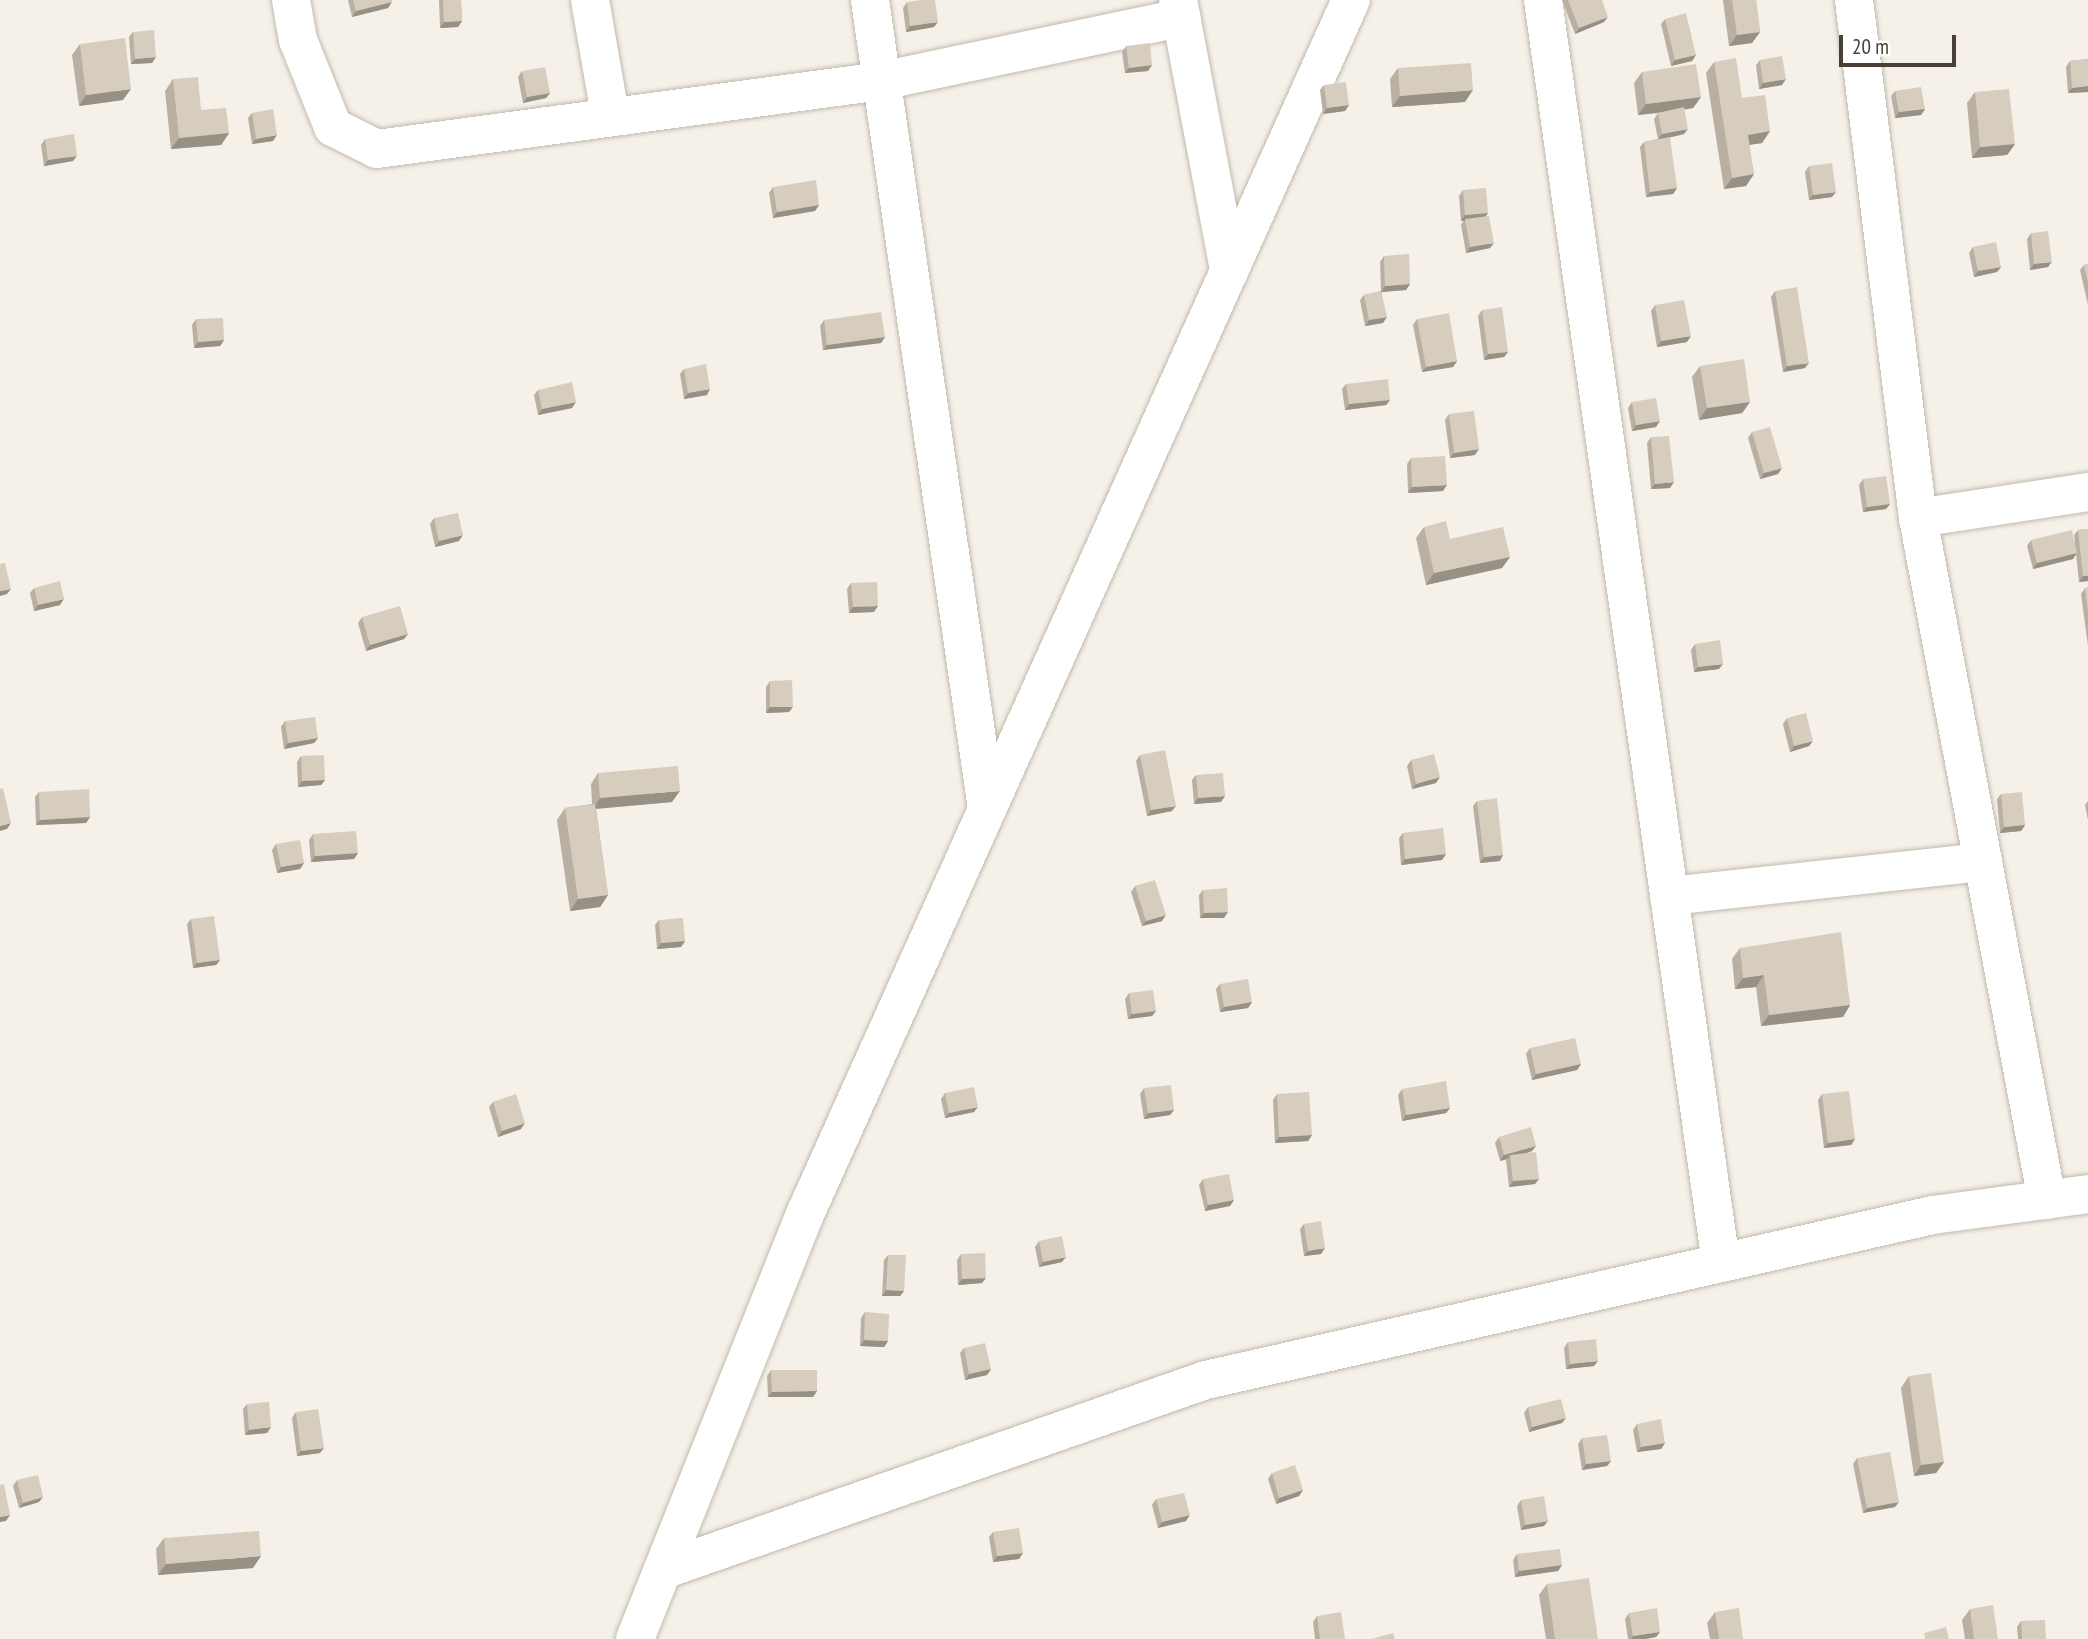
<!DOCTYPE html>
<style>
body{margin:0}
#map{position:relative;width:2088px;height:1639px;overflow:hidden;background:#f5f1e9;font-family:"PT Sans Narrow",sans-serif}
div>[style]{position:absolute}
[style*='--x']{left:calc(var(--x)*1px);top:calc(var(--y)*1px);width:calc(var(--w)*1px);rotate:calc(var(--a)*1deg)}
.roads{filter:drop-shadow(0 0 2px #c1b9ab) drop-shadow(0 0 2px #c1b9ab)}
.minor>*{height:38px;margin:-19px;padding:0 19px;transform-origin:19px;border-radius:19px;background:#fff}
.wall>*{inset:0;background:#b9b0a3}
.shaded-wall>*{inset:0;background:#969085}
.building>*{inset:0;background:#d7cdbe}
span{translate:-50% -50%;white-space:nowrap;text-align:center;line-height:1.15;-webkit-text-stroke:7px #fff;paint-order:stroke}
.scale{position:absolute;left:1839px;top:35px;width:117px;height:32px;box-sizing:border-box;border:4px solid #494137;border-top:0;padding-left:9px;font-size:21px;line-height:24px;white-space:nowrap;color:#494137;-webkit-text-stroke:5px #fff;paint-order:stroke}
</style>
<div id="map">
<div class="roads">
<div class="minor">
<i style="--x:291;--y:0;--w:41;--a:80.1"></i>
<i style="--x:298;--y:40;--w:94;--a:68.1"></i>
<i style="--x:333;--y:127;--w:49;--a:26.6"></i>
<i style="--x:377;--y:149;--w:509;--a:-7.68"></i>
<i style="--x:881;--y:81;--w:307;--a:-11.9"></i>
<i style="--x:590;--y:0;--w:117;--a:80.1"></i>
<i style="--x:870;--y:0;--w:817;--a:81.77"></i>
<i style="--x:1178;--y:0;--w:276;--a:79.3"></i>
<i style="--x:1543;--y:0;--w:1275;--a:81.98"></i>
<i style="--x:1854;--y:0;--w:522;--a:82.96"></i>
<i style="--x:1918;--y:518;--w:694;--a:79.29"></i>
<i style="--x:1918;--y:518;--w:172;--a:-8.7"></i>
<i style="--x:1669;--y:896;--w:316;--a:-6.2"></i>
<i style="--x:663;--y:1570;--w:575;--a:-19.29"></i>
<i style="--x:1206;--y:1380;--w:745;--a:-12.79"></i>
<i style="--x:1933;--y:1215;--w:156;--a:-7.7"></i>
<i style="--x:635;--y:1639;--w:460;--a:-68.2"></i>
<i style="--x:806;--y:1212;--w:1329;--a:-65.79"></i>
</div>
</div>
<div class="wall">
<i style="clip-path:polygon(348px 0,392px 0,388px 8px,352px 17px)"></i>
<i style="clip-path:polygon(439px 0,461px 0,462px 21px,458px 27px,440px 28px)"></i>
<i style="clip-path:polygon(1562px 0,1602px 0,1604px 22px,1575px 34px)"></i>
<i style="clip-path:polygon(1723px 0,1756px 0,1760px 32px,1752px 43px,1729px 46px)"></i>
<i style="clip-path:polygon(907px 2px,934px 27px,906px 32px,903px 8px)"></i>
<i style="clip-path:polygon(1665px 19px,1696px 55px,1692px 61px,1671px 66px,1661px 24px)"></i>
<i style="clip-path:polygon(133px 32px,152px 63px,131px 64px,129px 37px)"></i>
<i style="clip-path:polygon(80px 44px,123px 100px,79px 106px,72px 55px)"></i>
<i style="clip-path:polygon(1126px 46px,1152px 65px,1148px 71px,1125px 73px,1122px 52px)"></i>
<i style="clip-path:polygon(2088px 59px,2088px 92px,2068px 93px,2066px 67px,2070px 61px)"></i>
<i style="clip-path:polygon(1760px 60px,1782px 85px,1759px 89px,1756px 65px)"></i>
<i style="clip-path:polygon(1714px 62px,1742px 98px,1770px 131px,1762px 143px,1749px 145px,1754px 174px,1746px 186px,1724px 189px,1706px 73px)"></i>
<i style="clip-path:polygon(1398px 68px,1465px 102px,1392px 107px,1390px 79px)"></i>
<i style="clip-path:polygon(522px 71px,550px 93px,546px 98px,523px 103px,518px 77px)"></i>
<i style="clip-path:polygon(1642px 72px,1701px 97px,1693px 108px,1684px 110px,1684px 134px,1664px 139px,1677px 188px,1673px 194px,1646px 197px,1640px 147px,1644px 142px,1658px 139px,1654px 119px,1658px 113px,1660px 113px,1638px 115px,1634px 83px)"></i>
<i style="clip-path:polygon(173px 79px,201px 110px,229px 133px,221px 145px,171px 149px,165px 91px)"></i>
<i style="clip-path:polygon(1324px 85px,1349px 105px,1345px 111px,1323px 114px,1320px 90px)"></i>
<i style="clip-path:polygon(1895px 91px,1925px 109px,1921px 115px,1895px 118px,1891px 96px)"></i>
<i style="clip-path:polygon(1975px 92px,2015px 144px,2007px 155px,1972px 158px,1967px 103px)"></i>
<i style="clip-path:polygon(252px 113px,273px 141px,252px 144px,248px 118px)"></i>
<i style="clip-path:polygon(45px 139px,73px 161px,44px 166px,41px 145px)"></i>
<i style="clip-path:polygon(1809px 166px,1832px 197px,1809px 200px,1805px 172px)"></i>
<i style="clip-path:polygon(773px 187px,819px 205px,815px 211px,773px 218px,769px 193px)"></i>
<i style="clip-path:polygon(1463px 190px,1488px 213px,1486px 216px,1490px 248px,1466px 253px,1461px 225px,1464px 220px,1461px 221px,1459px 196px)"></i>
<i style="clip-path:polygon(2031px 233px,2048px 267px,2030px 270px,2027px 239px)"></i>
<i style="clip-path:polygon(1973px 247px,2001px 267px,1997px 272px,1974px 277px,1969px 253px)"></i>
<i style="clip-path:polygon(1384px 256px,1410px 284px,1406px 290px,1382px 292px,1383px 323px,1365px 326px,1360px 300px,1364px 295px,1381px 291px,1380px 262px)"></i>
<i style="clip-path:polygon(2088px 264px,2088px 305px,2080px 270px,2084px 265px)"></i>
<i style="clip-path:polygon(1775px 291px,1805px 368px,1783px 372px,1771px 297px)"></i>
<i style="clip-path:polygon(1655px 305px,1687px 342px,1657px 347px,1651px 311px)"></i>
<i style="clip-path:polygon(1482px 310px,1508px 352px,1504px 357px,1484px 360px,1478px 316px)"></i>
<i style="clip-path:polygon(196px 319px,224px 340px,220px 346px,194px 348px,192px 325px)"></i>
<i style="clip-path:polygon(1417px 319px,1457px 361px,1453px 367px,1422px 372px,1413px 325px)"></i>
<i style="clip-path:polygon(824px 320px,885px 337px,881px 343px,823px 350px,820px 326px)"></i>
<i style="clip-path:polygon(1700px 366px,1750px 402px,1742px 413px,1699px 420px,1692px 377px)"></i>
<i style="clip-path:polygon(684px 369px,707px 395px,684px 399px,680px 374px)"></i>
<i style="clip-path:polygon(1346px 384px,1390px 400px,1386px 405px,1345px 410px,1342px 389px)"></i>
<i style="clip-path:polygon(538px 390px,572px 408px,538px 415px,534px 395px)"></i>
<i style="clip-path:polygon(1632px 402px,1656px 427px,1632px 431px,1628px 408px)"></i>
<i style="clip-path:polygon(1449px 414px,1475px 455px,1450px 458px,1445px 420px)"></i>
<i style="clip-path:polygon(1752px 432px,1778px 474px,1760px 479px,1748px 438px)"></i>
<i style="clip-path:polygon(1651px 437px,1670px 488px,1651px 489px,1647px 443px)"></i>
<i style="clip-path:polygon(1411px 458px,1443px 491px,1408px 493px,1407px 464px)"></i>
<i style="clip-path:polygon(1863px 479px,1890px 504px,1886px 509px,1863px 512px,1859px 485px)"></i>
<i style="clip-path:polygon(434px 518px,459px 541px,435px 547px,430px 524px)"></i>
<i style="clip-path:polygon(1424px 527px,1450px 539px,1510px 557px,1502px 568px,1426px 585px,1416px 538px)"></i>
<i style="clip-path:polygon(2088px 529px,2088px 581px,2079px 582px,2076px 554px,2073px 559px,2033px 569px,2027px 546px,2031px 540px,2075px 542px,2074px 535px,2078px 530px)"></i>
<i style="clip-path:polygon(851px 583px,874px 612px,849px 613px,847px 589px)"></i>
<i style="clip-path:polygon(2088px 587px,2088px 646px,2081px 594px,2085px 588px)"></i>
<i style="clip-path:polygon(34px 588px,60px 605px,34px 611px,30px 593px)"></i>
<i style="clip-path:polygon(362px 617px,408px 634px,404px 639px,366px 651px,358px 623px)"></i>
<i style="clip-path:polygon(1695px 644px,1719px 669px,1694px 672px,1691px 650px)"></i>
<i style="clip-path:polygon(770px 681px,789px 712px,766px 713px,766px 687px)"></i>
<i style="clip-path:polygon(1787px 718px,1809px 746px,1790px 752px,1783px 724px)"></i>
<i style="clip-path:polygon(285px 721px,318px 738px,314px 743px,284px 749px,281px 727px)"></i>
<i style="clip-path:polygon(1140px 755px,1172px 811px,1147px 816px,1136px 761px)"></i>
<i style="clip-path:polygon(301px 756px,325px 780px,321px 785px,298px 787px,297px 762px)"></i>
<i style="clip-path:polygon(1411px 760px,1436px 783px,1412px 789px,1407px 766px)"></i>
<i style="clip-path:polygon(598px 773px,672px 802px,596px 809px,608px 895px,600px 907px,570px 911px,557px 820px,565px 808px,592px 804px,591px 784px)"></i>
<i style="clip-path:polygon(1196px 775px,1221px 802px,1194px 804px,1192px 780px)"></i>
<i style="clip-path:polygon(39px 792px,90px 817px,86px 823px,36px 825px,35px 797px)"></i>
<i style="clip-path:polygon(2001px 794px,2025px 825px,2021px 831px,2000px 833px,1997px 799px)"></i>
<i style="clip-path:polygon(1477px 801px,1500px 861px,1480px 863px,1473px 806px)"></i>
<i style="clip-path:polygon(2088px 801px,2088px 820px,2085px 805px)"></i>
<i style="clip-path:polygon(1403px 833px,1446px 854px,1442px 860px,1401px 865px,1399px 838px)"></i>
<i style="clip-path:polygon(313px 834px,358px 853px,354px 859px,311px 862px,309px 840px)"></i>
<i style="clip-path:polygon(276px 844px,304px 863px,300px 869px,277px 873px,272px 850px)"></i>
<i style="clip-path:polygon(1135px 886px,1162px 921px,1142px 926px,1131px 892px)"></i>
<i style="clip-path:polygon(1203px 890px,1224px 918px,1200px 918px,1199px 895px)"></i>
<i style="clip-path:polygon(191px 919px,220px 960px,216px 965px,193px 968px,187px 924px)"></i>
<i style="clip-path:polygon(659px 920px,685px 941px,681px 947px,657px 949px,655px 925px)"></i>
<i style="clip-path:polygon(1740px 948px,1850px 1005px,1843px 1017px,1761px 1026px,1756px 987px,1735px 989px,1732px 959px)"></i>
<i style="clip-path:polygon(1220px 984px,1252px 1002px,1248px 1008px,1220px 1012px,1216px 989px)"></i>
<i style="clip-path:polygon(1129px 993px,1156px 1011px,1152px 1016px,1128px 1019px,1125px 999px)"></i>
<i style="clip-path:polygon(1530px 1048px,1581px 1064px,1577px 1070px,1532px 1080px,1526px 1054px)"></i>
<i style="clip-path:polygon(1144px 1088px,1174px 1110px,1170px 1115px,1144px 1119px,1140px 1094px)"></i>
<i style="clip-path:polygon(1402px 1089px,1450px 1108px,1446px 1113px,1402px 1121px,1398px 1095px)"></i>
<i style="clip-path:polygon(945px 1093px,974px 1112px,945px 1118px,941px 1099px)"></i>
<i style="clip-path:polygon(1277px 1094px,1312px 1135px,1308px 1141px,1275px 1143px,1273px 1100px)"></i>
<i style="clip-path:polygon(1822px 1094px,1855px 1139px,1851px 1145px,1824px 1148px,1818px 1100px)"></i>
<i style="clip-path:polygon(493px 1102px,521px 1129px,498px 1137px,489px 1107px)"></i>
<i style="clip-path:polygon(1499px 1137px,1536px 1146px,1532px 1151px,1527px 1153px,1535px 1184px,1509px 1187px,1506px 1160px,1507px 1159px,1500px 1161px,1495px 1143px)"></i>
<i style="clip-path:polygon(1203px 1179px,1234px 1200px,1230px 1206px,1205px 1211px,1199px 1185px)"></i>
<i style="clip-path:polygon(1304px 1224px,1321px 1254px,1304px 1256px,1300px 1229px)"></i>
<i style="clip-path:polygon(1039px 1241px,1062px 1262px,1039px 1267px,1035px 1247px)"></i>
<i style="clip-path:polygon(961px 1254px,982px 1283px,958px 1285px,957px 1260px)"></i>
<i style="clip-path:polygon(888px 1255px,904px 1291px,900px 1296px,882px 1296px,884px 1260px)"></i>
<i style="clip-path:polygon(865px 1312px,888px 1341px,884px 1347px,860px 1346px,861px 1318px)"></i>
<i style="clip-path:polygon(1568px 1342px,1594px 1366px,1566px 1369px,1564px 1348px)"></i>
<i style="clip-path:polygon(964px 1348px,991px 1369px,987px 1375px,965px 1380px,960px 1353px)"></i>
<i style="clip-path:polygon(771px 1370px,817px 1391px,813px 1397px,768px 1397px,767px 1376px)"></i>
<i style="clip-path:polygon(1909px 1376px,1944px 1462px,1936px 1473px,1914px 1476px,1901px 1388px)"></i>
<i style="clip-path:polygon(247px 1404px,267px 1433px,245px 1435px,243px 1409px)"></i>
<i style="clip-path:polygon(1528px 1407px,1562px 1423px,1529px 1432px,1524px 1413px)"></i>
<i style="clip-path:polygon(296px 1412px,320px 1453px,297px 1456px,292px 1418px)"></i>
<i style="clip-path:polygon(1637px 1424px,1665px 1443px,1661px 1449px,1637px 1452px,1633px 1430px)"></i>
<i style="clip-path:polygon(1582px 1438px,1611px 1461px,1607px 1466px,1582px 1470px,1578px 1444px)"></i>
<i style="clip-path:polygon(1857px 1458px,1895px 1507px,1863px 1513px,1853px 1464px)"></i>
<i style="clip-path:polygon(1272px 1473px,1303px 1490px,1299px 1496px,1276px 1504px,1268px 1479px)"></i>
<i style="clip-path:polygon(17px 1480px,39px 1502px,19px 1508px,13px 1486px)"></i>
<i style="clip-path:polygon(1156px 1499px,1186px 1521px,1158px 1528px,1152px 1505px)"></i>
<i style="clip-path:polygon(1521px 1500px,1544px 1526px,1521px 1530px,1517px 1506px)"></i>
<i style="clip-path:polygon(993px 1532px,1023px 1553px,1019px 1559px,993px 1562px,989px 1537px)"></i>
<i style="clip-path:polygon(164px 1538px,253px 1568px,158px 1575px,156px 1549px)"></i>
<i style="clip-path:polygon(1517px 1554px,1562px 1565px,1558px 1571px,1515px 1577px,1513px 1560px)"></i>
<i style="clip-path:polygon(1547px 1584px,1598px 1639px,1546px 1639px,1539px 1595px)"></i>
<i style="clip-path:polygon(1970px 1609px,1998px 1639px,1965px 1639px,1962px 1620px)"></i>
<i style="clip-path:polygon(1715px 1612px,1743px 1639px,1710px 1639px,1707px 1623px)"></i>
<i style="clip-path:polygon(1629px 1613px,1660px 1632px,1656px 1637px,1645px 1639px,1628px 1639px,1625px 1619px)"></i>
<i style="clip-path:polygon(1317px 1616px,1345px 1639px,1315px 1639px,1313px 1622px)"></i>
<i style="clip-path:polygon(2021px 1621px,2046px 1639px,2018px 1639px,2017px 1627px)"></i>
</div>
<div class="shaded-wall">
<i style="clip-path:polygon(392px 2px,388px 8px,352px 17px,356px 11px)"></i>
<i style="clip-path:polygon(1608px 17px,1604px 22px,1575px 34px,1579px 28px)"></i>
<i style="clip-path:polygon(462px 21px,458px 27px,440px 28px,444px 22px)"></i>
<i style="clip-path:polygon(938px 22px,934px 27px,906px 32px,910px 26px)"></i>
<i style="clip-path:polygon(1760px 32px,1752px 43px,1729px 46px,1737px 35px)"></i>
<i style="clip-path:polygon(1696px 55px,1692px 61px,1671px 66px,1675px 60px)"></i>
<i style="clip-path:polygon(156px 57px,152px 63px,131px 64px,135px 59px)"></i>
<i style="clip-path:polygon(1152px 65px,1148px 71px,1125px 73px,1129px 68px)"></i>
<i style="clip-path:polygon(1786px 79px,1782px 85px,1759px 89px,1763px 83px)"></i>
<i style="clip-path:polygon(2088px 86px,2088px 92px,2068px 93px,2072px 88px)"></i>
<i style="clip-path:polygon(131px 89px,123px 100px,79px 106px,86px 95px)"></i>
<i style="clip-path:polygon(1473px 90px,1465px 102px,1392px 107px,1400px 96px)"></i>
<i style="clip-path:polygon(550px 93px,546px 98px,523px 103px,527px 97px)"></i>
<i style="clip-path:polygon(1701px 97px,1693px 108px,1638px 115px,1646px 104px)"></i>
<i style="clip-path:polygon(1349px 105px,1345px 111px,1323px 114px,1327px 108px)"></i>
<i style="clip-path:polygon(1925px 109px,1921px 115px,1895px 118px,1899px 112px)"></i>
<i style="clip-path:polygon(1688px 129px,1684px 134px,1658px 140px,1662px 134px)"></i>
<i style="clip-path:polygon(1770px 131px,1762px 143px,1740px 146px,1748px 135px)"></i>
<i style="clip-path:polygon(229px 133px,221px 145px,171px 149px,179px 138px)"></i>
<i style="clip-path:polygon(277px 135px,273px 141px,252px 144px,256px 139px)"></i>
<i style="clip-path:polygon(2015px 144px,2007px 155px,1972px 158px,1980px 147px)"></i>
<i style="clip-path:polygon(77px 156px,73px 161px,44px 166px,48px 160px)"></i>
<i style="clip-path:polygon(1754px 174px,1746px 186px,1724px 189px,1732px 178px)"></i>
<i style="clip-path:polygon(1677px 188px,1673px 194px,1646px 197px,1650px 192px)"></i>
<i style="clip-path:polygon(1836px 192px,1832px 197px,1809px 200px,1813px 195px)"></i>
<i style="clip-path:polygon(819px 205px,815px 211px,773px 218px,777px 212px)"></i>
<i style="clip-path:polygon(1488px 213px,1484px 219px,1461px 221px,1465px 215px)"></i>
<i style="clip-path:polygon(1494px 243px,1490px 248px,1466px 253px,1470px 247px)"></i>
<i style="clip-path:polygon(2052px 262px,2048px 267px,2030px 270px,2034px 264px)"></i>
<i style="clip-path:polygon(2001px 267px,1997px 272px,1974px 277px,1978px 271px)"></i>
<i style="clip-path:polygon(1410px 284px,1406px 290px,1381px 292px,1385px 286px)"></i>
<i style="clip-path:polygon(1387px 317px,1383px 323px,1365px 326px,1369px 320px)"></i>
<i style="clip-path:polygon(1691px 336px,1687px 342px,1657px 347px,1661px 341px)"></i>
<i style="clip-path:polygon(885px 337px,881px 343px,823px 350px,827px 345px)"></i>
<i style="clip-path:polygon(224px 340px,220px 346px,194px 348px,198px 342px)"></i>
<i style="clip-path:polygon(1508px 352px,1504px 357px,1484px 360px,1488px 354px)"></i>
<i style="clip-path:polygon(1457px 361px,1453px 367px,1422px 372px,1426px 367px)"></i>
<i style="clip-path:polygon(1809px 363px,1805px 368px,1783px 372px,1787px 366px)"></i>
<i style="clip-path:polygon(710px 389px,707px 395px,684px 399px,688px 393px)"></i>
<i style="clip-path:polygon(1390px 400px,1386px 405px,1345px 410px,1349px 404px)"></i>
<i style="clip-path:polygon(576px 402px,572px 408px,538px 415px,542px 409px)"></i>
<i style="clip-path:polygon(1750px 402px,1742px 413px,1699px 420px,1707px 408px)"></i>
<i style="clip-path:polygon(1660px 421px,1656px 427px,1632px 431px,1636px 425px)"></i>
<i style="clip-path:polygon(1479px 449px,1475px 455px,1450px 458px,1454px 453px)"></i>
<i style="clip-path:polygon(1782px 468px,1778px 474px,1760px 479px,1764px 473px)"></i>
<i style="clip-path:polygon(1674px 482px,1670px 488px,1651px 489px,1655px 484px)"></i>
<i style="clip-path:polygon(1447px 485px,1443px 491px,1408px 493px,1412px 487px)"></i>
<i style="clip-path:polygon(1890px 504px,1886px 509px,1863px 512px,1867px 507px)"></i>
<i style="clip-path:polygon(463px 535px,459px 541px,435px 547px,439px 541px)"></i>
<i style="clip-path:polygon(2077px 553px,2073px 559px,2033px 569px,2037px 563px)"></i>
<i style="clip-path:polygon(1510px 557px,1502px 568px,1426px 585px,1434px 573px)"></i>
<i style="clip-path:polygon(2083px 576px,2088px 576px,2088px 581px,2079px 582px)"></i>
<i style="clip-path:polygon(11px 589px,7px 594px,0 596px,0 591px)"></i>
<i style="clip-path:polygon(64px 599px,60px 605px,34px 611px,38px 605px)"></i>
<i style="clip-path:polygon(878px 606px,874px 612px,849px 613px,853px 607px)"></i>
<i style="clip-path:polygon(408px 634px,404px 639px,366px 651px,370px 645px)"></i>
<i style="clip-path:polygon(1723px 664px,1719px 669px,1694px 672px,1698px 667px)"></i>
<i style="clip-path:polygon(770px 707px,793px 707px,789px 712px,766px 713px)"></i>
<i style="clip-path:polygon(318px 738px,314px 743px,284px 749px,288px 743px)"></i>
<i style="clip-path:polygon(1813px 741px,1809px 746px,1790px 752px,1794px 746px)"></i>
<i style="clip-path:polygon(1440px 777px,1436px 783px,1412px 789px,1416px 784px)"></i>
<i style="clip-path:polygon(325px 780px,321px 785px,298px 787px,302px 781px)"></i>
<i style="clip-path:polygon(680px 791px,672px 802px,593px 809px,600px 798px)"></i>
<i style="clip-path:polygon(1225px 796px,1221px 802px,1194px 804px,1198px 798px)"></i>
<i style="clip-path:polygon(1176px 806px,1172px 811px,1147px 816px,1151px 810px)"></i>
<i style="clip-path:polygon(90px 817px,86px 823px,36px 825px,40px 820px)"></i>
<i style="clip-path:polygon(11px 823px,7px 829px,0 831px,0 826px)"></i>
<i style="clip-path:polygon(2025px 825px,2021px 831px,2000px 833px,2004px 827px)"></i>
<i style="clip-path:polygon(358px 853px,354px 859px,311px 862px,315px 856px)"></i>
<i style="clip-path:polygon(1446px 854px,1442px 860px,1401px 865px,1405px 859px)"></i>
<i style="clip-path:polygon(1503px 855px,1500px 861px,1480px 863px,1484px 857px)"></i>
<i style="clip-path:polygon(304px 863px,300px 869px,277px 873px,281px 867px)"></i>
<i style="clip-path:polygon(608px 895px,600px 907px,570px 911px,578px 899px)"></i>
<i style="clip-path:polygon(1228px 912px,1224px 918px,1200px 918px,1204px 913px)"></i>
<i style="clip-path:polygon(1166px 915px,1162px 921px,1142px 926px,1146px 921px)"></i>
<i style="clip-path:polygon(685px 941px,681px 947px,657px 949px,661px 943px)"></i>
<i style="clip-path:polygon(220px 960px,216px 965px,193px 968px,197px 963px)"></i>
<i style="clip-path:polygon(1764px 975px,1756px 987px,1735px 989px,1743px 978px)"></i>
<i style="clip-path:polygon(1252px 1002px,1248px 1008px,1220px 1012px,1224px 1007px)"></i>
<i style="clip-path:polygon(1850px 1005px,1843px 1017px,1761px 1026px,1769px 1015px)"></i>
<i style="clip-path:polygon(1156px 1011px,1152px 1016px,1128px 1019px,1132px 1014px)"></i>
<i style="clip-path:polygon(1581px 1064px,1577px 1070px,1532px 1080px,1536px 1074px)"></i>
<i style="clip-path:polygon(978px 1107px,974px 1112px,945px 1118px,949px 1113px)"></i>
<i style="clip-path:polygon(1450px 1108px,1446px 1113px,1402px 1121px,1406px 1115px)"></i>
<i style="clip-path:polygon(1174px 1110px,1170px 1115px,1144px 1119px,1148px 1113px)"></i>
<i style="clip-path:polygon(525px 1123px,521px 1129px,498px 1137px,502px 1131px)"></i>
<i style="clip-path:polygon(1312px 1135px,1308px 1141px,1275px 1143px,1279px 1137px)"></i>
<i style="clip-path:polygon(1855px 1139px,1851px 1145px,1824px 1148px,1828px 1143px)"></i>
<i style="clip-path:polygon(1536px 1146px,1532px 1151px,1510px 1158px,1510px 1155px,1507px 1159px,1500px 1161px,1504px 1155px)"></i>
<i style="clip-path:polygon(1539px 1179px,1535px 1184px,1509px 1187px,1513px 1181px)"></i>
<i style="clip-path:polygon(1234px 1200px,1230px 1206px,1205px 1211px,1208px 1205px)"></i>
<i style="clip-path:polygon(1325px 1248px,1321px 1254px,1304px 1256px,1308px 1251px)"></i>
<i style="clip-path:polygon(1066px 1257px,1062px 1262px,1039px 1267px,1043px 1262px)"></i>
<i style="clip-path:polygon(986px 1278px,982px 1283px,958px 1285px,962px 1279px)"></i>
<i style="clip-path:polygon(886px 1290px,904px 1291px,900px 1296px,882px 1296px)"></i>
<i style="clip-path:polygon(864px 1340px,888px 1341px,884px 1347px,860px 1346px)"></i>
<i style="clip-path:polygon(1598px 1361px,1594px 1366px,1566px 1369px,1570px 1364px)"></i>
<i style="clip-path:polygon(991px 1369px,987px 1375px,965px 1380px,969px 1374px)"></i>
<i style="clip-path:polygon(817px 1391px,813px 1397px,768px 1397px,772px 1392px)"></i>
<i style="clip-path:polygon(1566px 1418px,1562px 1423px,1529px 1432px,1532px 1427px)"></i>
<i style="clip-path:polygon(271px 1427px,267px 1433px,245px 1435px,249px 1430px)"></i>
<i style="clip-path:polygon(1665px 1443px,1661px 1449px,1637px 1452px,1641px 1447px)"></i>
<i style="clip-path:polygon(324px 1448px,320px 1453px,297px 1456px,301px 1451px)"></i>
<i style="clip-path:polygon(1611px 1461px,1607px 1466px,1582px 1470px,1586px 1464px)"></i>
<i style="clip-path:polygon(1944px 1462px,1936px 1473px,1914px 1476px,1921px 1465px)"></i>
<i style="clip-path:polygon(1303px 1490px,1299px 1496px,1276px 1504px,1279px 1498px)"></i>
<i style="clip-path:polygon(43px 1497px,39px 1502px,19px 1508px,23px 1503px)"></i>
<i style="clip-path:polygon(1899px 1502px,1895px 1507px,1863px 1513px,1867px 1508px)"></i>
<i style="clip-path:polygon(10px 1515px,6px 1521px,0 1522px,0 1517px)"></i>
<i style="clip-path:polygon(1190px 1515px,1186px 1521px,1158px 1528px,1162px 1522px)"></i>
<i style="clip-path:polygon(1548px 1521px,1544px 1526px,1521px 1530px,1525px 1525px)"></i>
<i style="clip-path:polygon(1023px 1553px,1019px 1559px,993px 1562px,997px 1556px)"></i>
<i style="clip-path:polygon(261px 1556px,253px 1568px,158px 1575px,166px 1564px)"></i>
<i style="clip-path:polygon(1562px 1565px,1558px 1571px,1515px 1577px,1519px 1571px)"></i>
<i style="clip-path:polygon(1660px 1632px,1656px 1637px,1645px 1639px,1631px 1639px,1633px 1636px)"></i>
</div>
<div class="building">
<i style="clip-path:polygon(353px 0,392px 0,392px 2px,356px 11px)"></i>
<i style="clip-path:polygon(443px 0,461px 0,462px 21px,444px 22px)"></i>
<i style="clip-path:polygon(921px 0,935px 0,938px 22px,910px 26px,907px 2px)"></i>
<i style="clip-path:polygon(1568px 0,1602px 0,1608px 17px,1579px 28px)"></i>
<i style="clip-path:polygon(1732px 0,1756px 0,1760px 32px,1737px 35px)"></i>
<i style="clip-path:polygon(1686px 13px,1696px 55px,1675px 60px,1665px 19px)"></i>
<i style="clip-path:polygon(154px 30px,156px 57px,135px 59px,133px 32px)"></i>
<i style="clip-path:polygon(125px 38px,131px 89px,86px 95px,80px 44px)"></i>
<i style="clip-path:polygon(1150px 43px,1152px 65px,1129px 68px,1126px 46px)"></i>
<i style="clip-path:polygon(1782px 56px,1786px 79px,1763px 83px,1760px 60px)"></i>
<i style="clip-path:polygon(1736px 58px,1742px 98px,1765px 95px,1770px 131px,1748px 135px,1754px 174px,1732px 178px,1714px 62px)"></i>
<i style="clip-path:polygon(2088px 59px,2088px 86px,2072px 88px,2070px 61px)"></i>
<i style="clip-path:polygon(1471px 63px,1473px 90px,1400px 96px,1398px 68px)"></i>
<i style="clip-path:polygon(1696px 64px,1701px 97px,1646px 104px,1642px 72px)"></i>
<i style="clip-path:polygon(545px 67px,550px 93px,527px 97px,522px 71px)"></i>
<i style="clip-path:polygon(198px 77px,201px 110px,226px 108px,229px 133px,179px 138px,173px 79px)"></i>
<i style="clip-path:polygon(1346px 82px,1349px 105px,1327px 108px,1324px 85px)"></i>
<i style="clip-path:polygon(1921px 87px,1925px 109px,1899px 112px,1895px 91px)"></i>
<i style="clip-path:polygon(2009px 89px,2015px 144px,1980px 147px,1975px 92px)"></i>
<i style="clip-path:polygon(1684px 107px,1688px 129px,1662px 134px,1658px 113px)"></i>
<i style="clip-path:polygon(273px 109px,277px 135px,256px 139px,252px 113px)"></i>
<i style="clip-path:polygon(74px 134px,77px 156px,48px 160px,45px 139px)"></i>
<i style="clip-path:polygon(1670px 137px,1677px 188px,1650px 192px,1644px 142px)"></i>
<i style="clip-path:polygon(1832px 163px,1836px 192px,1813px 195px,1809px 166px)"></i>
<i style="clip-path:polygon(816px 180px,819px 205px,777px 212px,773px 187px)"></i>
<i style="clip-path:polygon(1486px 188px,1488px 213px,1465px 215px,1463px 190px)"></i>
<i style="clip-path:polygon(1489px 216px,1494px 243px,1470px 247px,1465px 219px)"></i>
<i style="clip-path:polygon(2048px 231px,2052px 262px,2034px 264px,2031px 233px)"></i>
<i style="clip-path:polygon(1996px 242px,2001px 267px,1978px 271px,1973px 247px)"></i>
<i style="clip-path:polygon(1409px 254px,1410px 284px,1385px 286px,1384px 256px)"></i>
<i style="clip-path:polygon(2088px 264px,2088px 282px,2084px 265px)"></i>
<i style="clip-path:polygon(1797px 287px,1809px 363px,1787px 366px,1775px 291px)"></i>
<i style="clip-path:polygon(1381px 291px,1387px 317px,1369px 320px,1364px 295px)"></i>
<i style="clip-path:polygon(1684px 300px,1691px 336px,1661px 341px,1655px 305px)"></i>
<i style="clip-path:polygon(1502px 307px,1508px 352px,1488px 354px,1482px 310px)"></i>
<i style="clip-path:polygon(881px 312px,885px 337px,827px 345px,824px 320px)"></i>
<i style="clip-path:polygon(1449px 313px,1457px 361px,1426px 367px,1417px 319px)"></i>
<i style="clip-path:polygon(223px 318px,224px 340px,198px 342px,196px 319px)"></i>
<i style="clip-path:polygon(1744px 359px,1750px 402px,1707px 408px,1700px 366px)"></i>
<i style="clip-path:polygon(706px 364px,710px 389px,688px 393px,684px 369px)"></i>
<i style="clip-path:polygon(1388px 379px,1390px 400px,1349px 404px,1346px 384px)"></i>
<i style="clip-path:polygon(572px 382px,576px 402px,542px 409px,538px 390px)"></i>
<i style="clip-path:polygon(1656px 398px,1660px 421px,1636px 425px,1632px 402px)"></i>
<i style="clip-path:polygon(1474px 411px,1479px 449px,1454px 453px,1449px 414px)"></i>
<i style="clip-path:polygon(1770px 427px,1782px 468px,1764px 473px,1752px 432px)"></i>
<i style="clip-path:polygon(1669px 436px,1674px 482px,1655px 484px,1651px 437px)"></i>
<i style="clip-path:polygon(1445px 456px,1447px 485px,1412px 487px,1411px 458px)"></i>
<i style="clip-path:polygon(1886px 476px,1890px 504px,1867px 507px,1863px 479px)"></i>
<i style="clip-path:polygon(458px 513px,463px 535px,439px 541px,434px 518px)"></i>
<i style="clip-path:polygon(1446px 521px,1450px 539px,1503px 527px,1510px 557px,1434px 573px,1424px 527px)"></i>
<i style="clip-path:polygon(2088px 529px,2088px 576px,2083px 576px,2078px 530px)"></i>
<i style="clip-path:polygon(2072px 530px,2077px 553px,2037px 563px,2031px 540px)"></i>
<i style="clip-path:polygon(5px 563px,11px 589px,0 591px,0 564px)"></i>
<i style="clip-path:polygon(60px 581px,64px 599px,38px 605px,34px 588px)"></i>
<i style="clip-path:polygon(877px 582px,878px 606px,853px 607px,851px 583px)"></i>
<i style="clip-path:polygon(2088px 587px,2088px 612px,2085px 588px)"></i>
<i style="clip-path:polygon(400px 606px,408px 634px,370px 645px,362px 617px)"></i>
<i style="clip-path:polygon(1720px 640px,1723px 664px,1698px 667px,1695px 644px)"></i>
<i style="clip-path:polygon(792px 680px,793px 707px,770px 707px,770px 681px)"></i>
<i style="clip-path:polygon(1806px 713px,1813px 741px,1794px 746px,1787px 718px)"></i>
<i style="clip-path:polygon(315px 717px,318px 738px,288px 743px,285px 721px)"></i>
<i style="clip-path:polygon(1165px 750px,1176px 806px,1151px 810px,1140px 755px)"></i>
<i style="clip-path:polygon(1434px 754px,1440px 777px,1416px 784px,1411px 760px)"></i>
<i style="clip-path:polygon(324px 755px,325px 780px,302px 781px,301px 756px)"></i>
<i style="clip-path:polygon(678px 766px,680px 791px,600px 798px,598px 773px)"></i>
<i style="clip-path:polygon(1223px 773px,1225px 796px,1198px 798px,1196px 775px)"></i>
<i style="clip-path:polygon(3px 788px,11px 823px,0 826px,0 789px)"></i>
<i style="clip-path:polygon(89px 789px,90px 817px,40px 820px,39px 792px)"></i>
<i style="clip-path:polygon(2022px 792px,2025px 825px,2004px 827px,2001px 794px)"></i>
<i style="clip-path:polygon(1497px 798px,1503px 855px,1484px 857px,1477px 801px)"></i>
<i style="clip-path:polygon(595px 804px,608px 895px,578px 899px,565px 808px)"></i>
<i style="clip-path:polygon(1443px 828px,1446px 854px,1405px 859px,1403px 833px)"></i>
<i style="clip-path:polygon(356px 831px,358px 853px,315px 856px,313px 834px)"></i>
<i style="clip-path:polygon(300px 840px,304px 863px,281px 867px,276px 844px)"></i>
<i style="clip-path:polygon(1155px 880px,1166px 915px,1146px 921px,1135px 886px)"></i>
<i style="clip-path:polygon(1227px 888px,1228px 912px,1204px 913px,1203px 890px)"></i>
<i style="clip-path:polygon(214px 916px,220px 960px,197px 963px,191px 919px)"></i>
<i style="clip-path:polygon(683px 918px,685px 941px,661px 943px,659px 920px)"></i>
<i style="clip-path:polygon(1841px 932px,1850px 1005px,1769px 1015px,1764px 975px,1743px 978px,1740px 948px)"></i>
<i style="clip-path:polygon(1248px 979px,1252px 1002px,1224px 1007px,1220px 984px)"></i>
<i style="clip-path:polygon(1153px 990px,1156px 1011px,1132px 1014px,1129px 993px)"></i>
<i style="clip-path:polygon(1575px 1038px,1581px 1064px,1536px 1074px,1530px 1048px)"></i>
<i style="clip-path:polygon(1446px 1081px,1450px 1108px,1406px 1115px,1402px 1089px)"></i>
<i style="clip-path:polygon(1171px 1085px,1174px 1110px,1148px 1113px,1144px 1088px)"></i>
<i style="clip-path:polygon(974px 1087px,978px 1107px,949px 1113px,945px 1093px)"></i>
<i style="clip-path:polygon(1849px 1091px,1855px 1139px,1828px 1143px,1822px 1094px)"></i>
<i style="clip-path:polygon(1309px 1092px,1312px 1135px,1279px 1137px,1277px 1094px)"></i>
<i style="clip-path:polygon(516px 1094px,525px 1123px,502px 1131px,493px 1102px)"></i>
<i style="clip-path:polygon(1531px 1127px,1536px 1146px,1504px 1155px,1499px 1137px)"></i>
<i style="clip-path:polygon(1536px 1152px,1539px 1179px,1513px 1181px,1510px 1155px)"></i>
<i style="clip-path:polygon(1229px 1174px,1234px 1200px,1208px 1205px,1203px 1179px)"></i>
<i style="clip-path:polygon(1321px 1221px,1325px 1248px,1308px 1251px,1304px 1224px)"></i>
<i style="clip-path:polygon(1062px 1236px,1066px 1257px,1043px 1262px,1039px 1241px)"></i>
<i style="clip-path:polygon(985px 1253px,986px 1278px,962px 1279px,961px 1254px)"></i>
<i style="clip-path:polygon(888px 1255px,906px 1255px,904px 1291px,886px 1290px)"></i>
<i style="clip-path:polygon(865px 1312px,889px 1314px,888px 1341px,864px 1340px)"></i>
<i style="clip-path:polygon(1596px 1339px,1598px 1361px,1570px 1364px,1568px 1342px)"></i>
<i style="clip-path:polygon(985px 1343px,991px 1369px,969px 1374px,964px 1348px)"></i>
<i style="clip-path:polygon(771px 1370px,817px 1370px,817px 1391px,772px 1392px)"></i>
<i style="clip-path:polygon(1931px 1373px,1944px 1462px,1921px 1465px,1909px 1376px)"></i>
<i style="clip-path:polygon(1561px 1399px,1566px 1418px,1532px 1427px,1528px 1407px)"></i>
<i style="clip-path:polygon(269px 1402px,271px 1427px,249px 1430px,247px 1404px)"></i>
<i style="clip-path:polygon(318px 1409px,324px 1448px,301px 1451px,296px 1412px)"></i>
<i style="clip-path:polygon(1661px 1419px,1665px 1443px,1641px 1447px,1637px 1424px)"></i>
<i style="clip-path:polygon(1607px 1435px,1611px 1461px,1586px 1464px,1582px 1438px)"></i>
<i style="clip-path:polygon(1890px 1452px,1899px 1502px,1867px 1508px,1857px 1458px)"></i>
<i style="clip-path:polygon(1295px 1465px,1303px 1490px,1279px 1498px,1272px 1473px)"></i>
<i style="clip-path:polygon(38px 1475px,43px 1497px,23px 1503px,17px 1480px)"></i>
<i style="clip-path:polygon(4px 1484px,10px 1515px,0 1517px,0 1485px)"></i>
<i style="clip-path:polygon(1184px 1493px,1190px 1515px,1162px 1522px,1156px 1499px)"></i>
<i style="clip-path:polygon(1544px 1496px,1548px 1521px,1525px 1525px,1521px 1500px)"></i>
<i style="clip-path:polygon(1019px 1528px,1023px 1553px,997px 1556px,993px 1532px)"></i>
<i style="clip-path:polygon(259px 1531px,261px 1556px,166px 1564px,164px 1538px)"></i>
<i style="clip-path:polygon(1560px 1549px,1562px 1565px,1519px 1571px,1517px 1554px)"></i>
<i style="clip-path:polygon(1589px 1578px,1598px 1639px,1555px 1639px,1547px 1584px)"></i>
<i style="clip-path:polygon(1993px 1605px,1998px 1639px,1974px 1639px,1970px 1609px)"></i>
<i style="clip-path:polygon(1657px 1608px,1660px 1632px,1633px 1636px,1629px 1613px)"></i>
<i style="clip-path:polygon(1739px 1608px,1743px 1639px,1719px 1639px,1715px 1612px)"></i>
<i style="clip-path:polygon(1341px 1612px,1345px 1639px,1320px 1639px,1317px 1616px)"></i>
<i style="clip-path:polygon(2045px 1620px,2046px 1639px,2022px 1639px,2021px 1621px)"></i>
<i style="clip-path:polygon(1946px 1627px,1949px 1639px,1925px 1639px,1924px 1633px)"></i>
<i style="clip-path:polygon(1393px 1633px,1395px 1639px,1371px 1639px)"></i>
</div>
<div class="scale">20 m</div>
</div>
